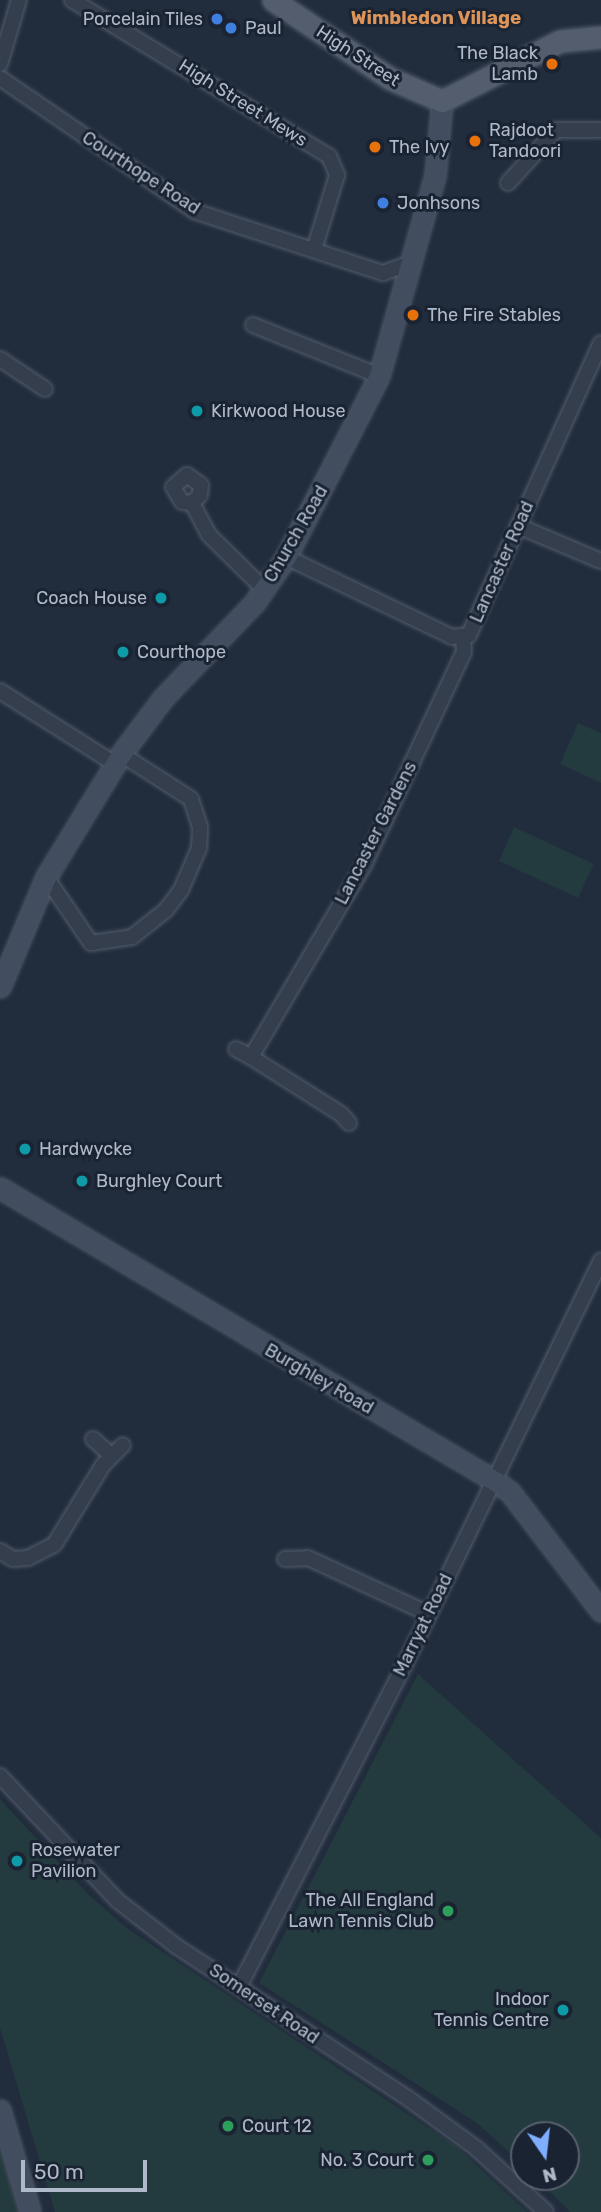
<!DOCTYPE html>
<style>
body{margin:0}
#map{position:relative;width:601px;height:2212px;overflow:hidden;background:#212c3d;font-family:Rubik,sans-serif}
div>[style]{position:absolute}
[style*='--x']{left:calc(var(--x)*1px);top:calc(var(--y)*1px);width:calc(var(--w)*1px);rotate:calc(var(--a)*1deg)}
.green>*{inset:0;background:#233a3e}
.roads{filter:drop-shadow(0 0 2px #535c6b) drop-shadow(0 0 2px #535c6b)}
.street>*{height:14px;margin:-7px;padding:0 7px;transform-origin:7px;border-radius:7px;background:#353e4d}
.secondary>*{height:19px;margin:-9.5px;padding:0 9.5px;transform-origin:9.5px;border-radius:9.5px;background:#424d60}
.primary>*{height:21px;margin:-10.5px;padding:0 10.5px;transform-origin:10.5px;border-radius:10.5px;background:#535d6d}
.dots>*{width:19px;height:19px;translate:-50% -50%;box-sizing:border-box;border:4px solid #1a2332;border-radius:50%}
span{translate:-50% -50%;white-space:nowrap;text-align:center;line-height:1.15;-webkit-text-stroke:6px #1a2332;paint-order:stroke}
.poi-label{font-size:18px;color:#b0b9c9}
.right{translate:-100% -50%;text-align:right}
.left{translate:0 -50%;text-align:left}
.street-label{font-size:18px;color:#b0b9c9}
.neighbourhood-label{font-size:19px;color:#dc9458;font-weight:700}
.north{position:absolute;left:510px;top:2121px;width:70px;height:70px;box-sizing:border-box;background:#1a2332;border:2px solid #565f6e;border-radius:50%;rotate:166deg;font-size:19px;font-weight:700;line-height:28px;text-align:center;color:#b0b9c9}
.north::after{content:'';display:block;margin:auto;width:24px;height:32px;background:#7fadff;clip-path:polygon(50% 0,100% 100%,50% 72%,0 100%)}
.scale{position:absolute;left:21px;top:2160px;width:126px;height:32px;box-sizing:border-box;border:4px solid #b0b9c9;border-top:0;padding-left:9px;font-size:21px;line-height:24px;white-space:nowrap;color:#b0b9c9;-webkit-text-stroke:5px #1a2332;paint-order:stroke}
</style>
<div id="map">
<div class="green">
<i style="clip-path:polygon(578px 723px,601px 733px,601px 783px,560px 764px)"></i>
<i style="clip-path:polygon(514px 827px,594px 864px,578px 898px,499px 861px)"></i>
<i style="clip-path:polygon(418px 1674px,601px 1838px,601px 2212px,570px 2212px,535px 2177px,566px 2177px,566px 2135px,524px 2135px,524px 2166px,477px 2123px,259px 1983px)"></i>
<i style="clip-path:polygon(0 1799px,88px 1894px,128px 1929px,456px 2146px,527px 2212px,55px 2212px,0 2028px)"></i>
<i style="clip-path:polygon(0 2150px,6px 2170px,18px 2212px,0 2212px)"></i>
</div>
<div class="roads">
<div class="street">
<i style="--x:72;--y:0;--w:301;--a:31.3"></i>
<i style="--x:329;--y:156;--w:21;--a:67"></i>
<i style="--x:337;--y:175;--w:78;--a:107"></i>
<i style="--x:0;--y:64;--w:67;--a:-73.5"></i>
<i style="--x:0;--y:78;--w:235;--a:34.4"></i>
<i style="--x:194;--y:211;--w:199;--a:18.2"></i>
<i style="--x:383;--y:273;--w:33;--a:-20"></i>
<i style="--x:508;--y:183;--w:72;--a:-47.8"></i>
<i style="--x:556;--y:130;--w:45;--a:0"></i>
<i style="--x:253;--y:325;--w:136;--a:22"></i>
<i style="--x:0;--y:359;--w:54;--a:33.7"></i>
<i style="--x:192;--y:503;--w:10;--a:-174"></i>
<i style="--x:182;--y:502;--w:17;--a:-121"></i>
<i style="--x:173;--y:487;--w:18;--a:-41"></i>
<i style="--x:187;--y:475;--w:17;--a:36"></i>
<i style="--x:201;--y:485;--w:10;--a:96"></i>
<i style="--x:200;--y:495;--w:11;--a:135"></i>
<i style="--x:192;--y:503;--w:36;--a:62"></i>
<i style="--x:209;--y:535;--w:77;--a:44.5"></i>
<i style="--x:518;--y:526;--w:90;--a:22.9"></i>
<i style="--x:286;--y:557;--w:184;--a:25.7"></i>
<i style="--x:452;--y:637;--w:17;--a:-7"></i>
<i style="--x:469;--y:635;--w:320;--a:-65.7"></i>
<i style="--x:0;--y:691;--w:136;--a:32.4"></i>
<i style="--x:46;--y:877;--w:80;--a:55.7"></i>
<i style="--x:91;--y:943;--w:41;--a:-8.3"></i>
<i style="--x:132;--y:937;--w:43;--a:-38.5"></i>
<i style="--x:166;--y:910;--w:25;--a:-53"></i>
<i style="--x:181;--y:890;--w:46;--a:-66.8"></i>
<i style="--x:199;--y:848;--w:21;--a:-87"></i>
<i style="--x:200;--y:827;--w:29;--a:-108"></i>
<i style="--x:191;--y:799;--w:83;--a:-147.3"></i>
<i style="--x:236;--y:1049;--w:17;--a:28"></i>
<i style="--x:349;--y:1123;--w:12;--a:-132"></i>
<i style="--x:341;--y:1114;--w:107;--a:-147.7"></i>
<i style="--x:251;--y:1057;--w:223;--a:-59.5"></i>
<i style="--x:364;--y:865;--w:235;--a:-64.9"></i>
<i style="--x:464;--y:652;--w:14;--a:-94"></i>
<i style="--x:93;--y:1439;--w:24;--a:42"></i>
<i style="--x:0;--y:1551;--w:15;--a:32"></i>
<i style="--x:13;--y:1559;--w:15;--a:-4"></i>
<i style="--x:28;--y:1558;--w:29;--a:-27"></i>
<i style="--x:54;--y:1545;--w:94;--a:-58.5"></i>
<i style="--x:103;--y:1465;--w:28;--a:-45"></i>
<i style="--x:285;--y:1559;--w:23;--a:-2"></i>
<i style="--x:308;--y:1558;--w:133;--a:24.8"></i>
<i style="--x:0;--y:1776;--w:172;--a:46.7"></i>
<i style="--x:118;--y:1901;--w:73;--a:37.8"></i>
<i style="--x:176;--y:1946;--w:279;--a:33.3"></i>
<i style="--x:409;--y:2099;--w:84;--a:36.3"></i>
<i style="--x:477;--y:2149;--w:93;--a:42.4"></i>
<i style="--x:239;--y:1987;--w:368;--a:-62.8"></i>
<i style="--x:407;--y:1660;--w:444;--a:-64.1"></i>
</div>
<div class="secondary">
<i style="--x:0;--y:987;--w:119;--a:-67.3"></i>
<i style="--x:46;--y:877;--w:144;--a:-58.6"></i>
<i style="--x:121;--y:754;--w:70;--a:-53.1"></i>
<i style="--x:163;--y:698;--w:133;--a:-46.2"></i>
<i style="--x:255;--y:602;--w:55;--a:-55.4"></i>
<i style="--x:286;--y:557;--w:203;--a:-62.8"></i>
<i style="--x:379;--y:376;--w:208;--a:-74.4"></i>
<i style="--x:435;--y:176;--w:75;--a:-84.7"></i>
<i style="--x:0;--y:1188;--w:575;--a:30.62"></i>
<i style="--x:495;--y:1481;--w:19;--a:36"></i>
<i style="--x:510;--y:1492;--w:150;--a:52.6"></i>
<i style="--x:0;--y:2110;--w:106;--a:73.6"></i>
</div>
<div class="primary">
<i style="--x:273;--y:0;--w:140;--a:33.9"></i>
<i style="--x:389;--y:78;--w:58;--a:23.5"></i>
<i style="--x:442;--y:101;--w:132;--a:-27"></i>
<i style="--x:560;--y:41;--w:41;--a:-5.6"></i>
</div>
</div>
<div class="dots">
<i style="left:217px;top:19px;background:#3f7fe0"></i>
<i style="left:231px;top:28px;background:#3f7fe0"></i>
<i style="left:552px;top:64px;background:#e8710a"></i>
<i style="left:475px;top:141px;background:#e8710a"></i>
<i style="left:375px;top:147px;background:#e8710a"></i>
<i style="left:383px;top:203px;background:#3f7fe0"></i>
<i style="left:413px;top:315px;background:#e8710a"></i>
<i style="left:197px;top:411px;background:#0f9aa8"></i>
<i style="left:161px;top:598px;background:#0f9aa8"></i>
<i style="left:123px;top:652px;background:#0f9aa8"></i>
<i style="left:25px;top:1149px;background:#0f9aa8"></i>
<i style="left:82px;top:1181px;background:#0f9aa8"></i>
<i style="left:17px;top:1861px;background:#0f9aa8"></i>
<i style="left:448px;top:1911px;background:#2e9e5b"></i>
<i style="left:563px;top:2010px;background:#0f9aa8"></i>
<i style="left:228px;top:2126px;background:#2e9e5b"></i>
<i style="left:428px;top:2160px;background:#2e9e5b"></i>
</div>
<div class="poi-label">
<span class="right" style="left:203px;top:19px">Porcelain Tiles</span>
<span class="left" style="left:245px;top:28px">Paul</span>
<span class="right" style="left:538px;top:64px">The Black<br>Lamb</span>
<span class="left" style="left:489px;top:141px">Rajdoot<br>Tandoori</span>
<span class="left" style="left:389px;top:147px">The Ivy</span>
<span class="left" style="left:397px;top:203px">Jonhsons</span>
<span class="left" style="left:427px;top:315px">The Fire Stables</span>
<span class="left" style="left:211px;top:411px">Kirkwood House</span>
<span class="right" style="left:147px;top:598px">Coach House</span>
<span class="left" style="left:137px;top:652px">Courthope</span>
<span class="left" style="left:39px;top:1149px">Hardwycke</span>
<span class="left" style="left:96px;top:1181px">Burghley Court</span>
<span class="left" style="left:31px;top:1861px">Rosewater<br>Pavilion</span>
<span class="right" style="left:434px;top:1911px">The All England<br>Lawn Tennis Club</span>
<span class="right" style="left:549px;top:2010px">Indoor<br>Tennis Centre</span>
<span class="left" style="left:242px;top:2126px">Court 12</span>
<span class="right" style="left:414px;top:2160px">No. 3 Court</span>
</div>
<div class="street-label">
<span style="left:358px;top:56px;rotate:33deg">High Street</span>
<span style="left:243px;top:103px;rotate:32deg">High Street Mews</span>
<span style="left:141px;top:173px;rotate:33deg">Courthope Road</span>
<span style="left:296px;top:534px;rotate:-60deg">Church Road</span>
<span style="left:502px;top:562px;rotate:-66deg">Lancaster Road</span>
<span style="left:376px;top:833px;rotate:-63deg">Lancaster Gardens</span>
<span style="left:319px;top:1379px;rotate:30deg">Burghley Road</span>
<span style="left:423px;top:1625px;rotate:-64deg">Marryat Road</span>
<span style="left:264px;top:2004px;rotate:34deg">Somerset Road</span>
</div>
<div class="neighbourhood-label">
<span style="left:436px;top:18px">Wimbledon Village</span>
</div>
<div class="north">N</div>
<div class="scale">50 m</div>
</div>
